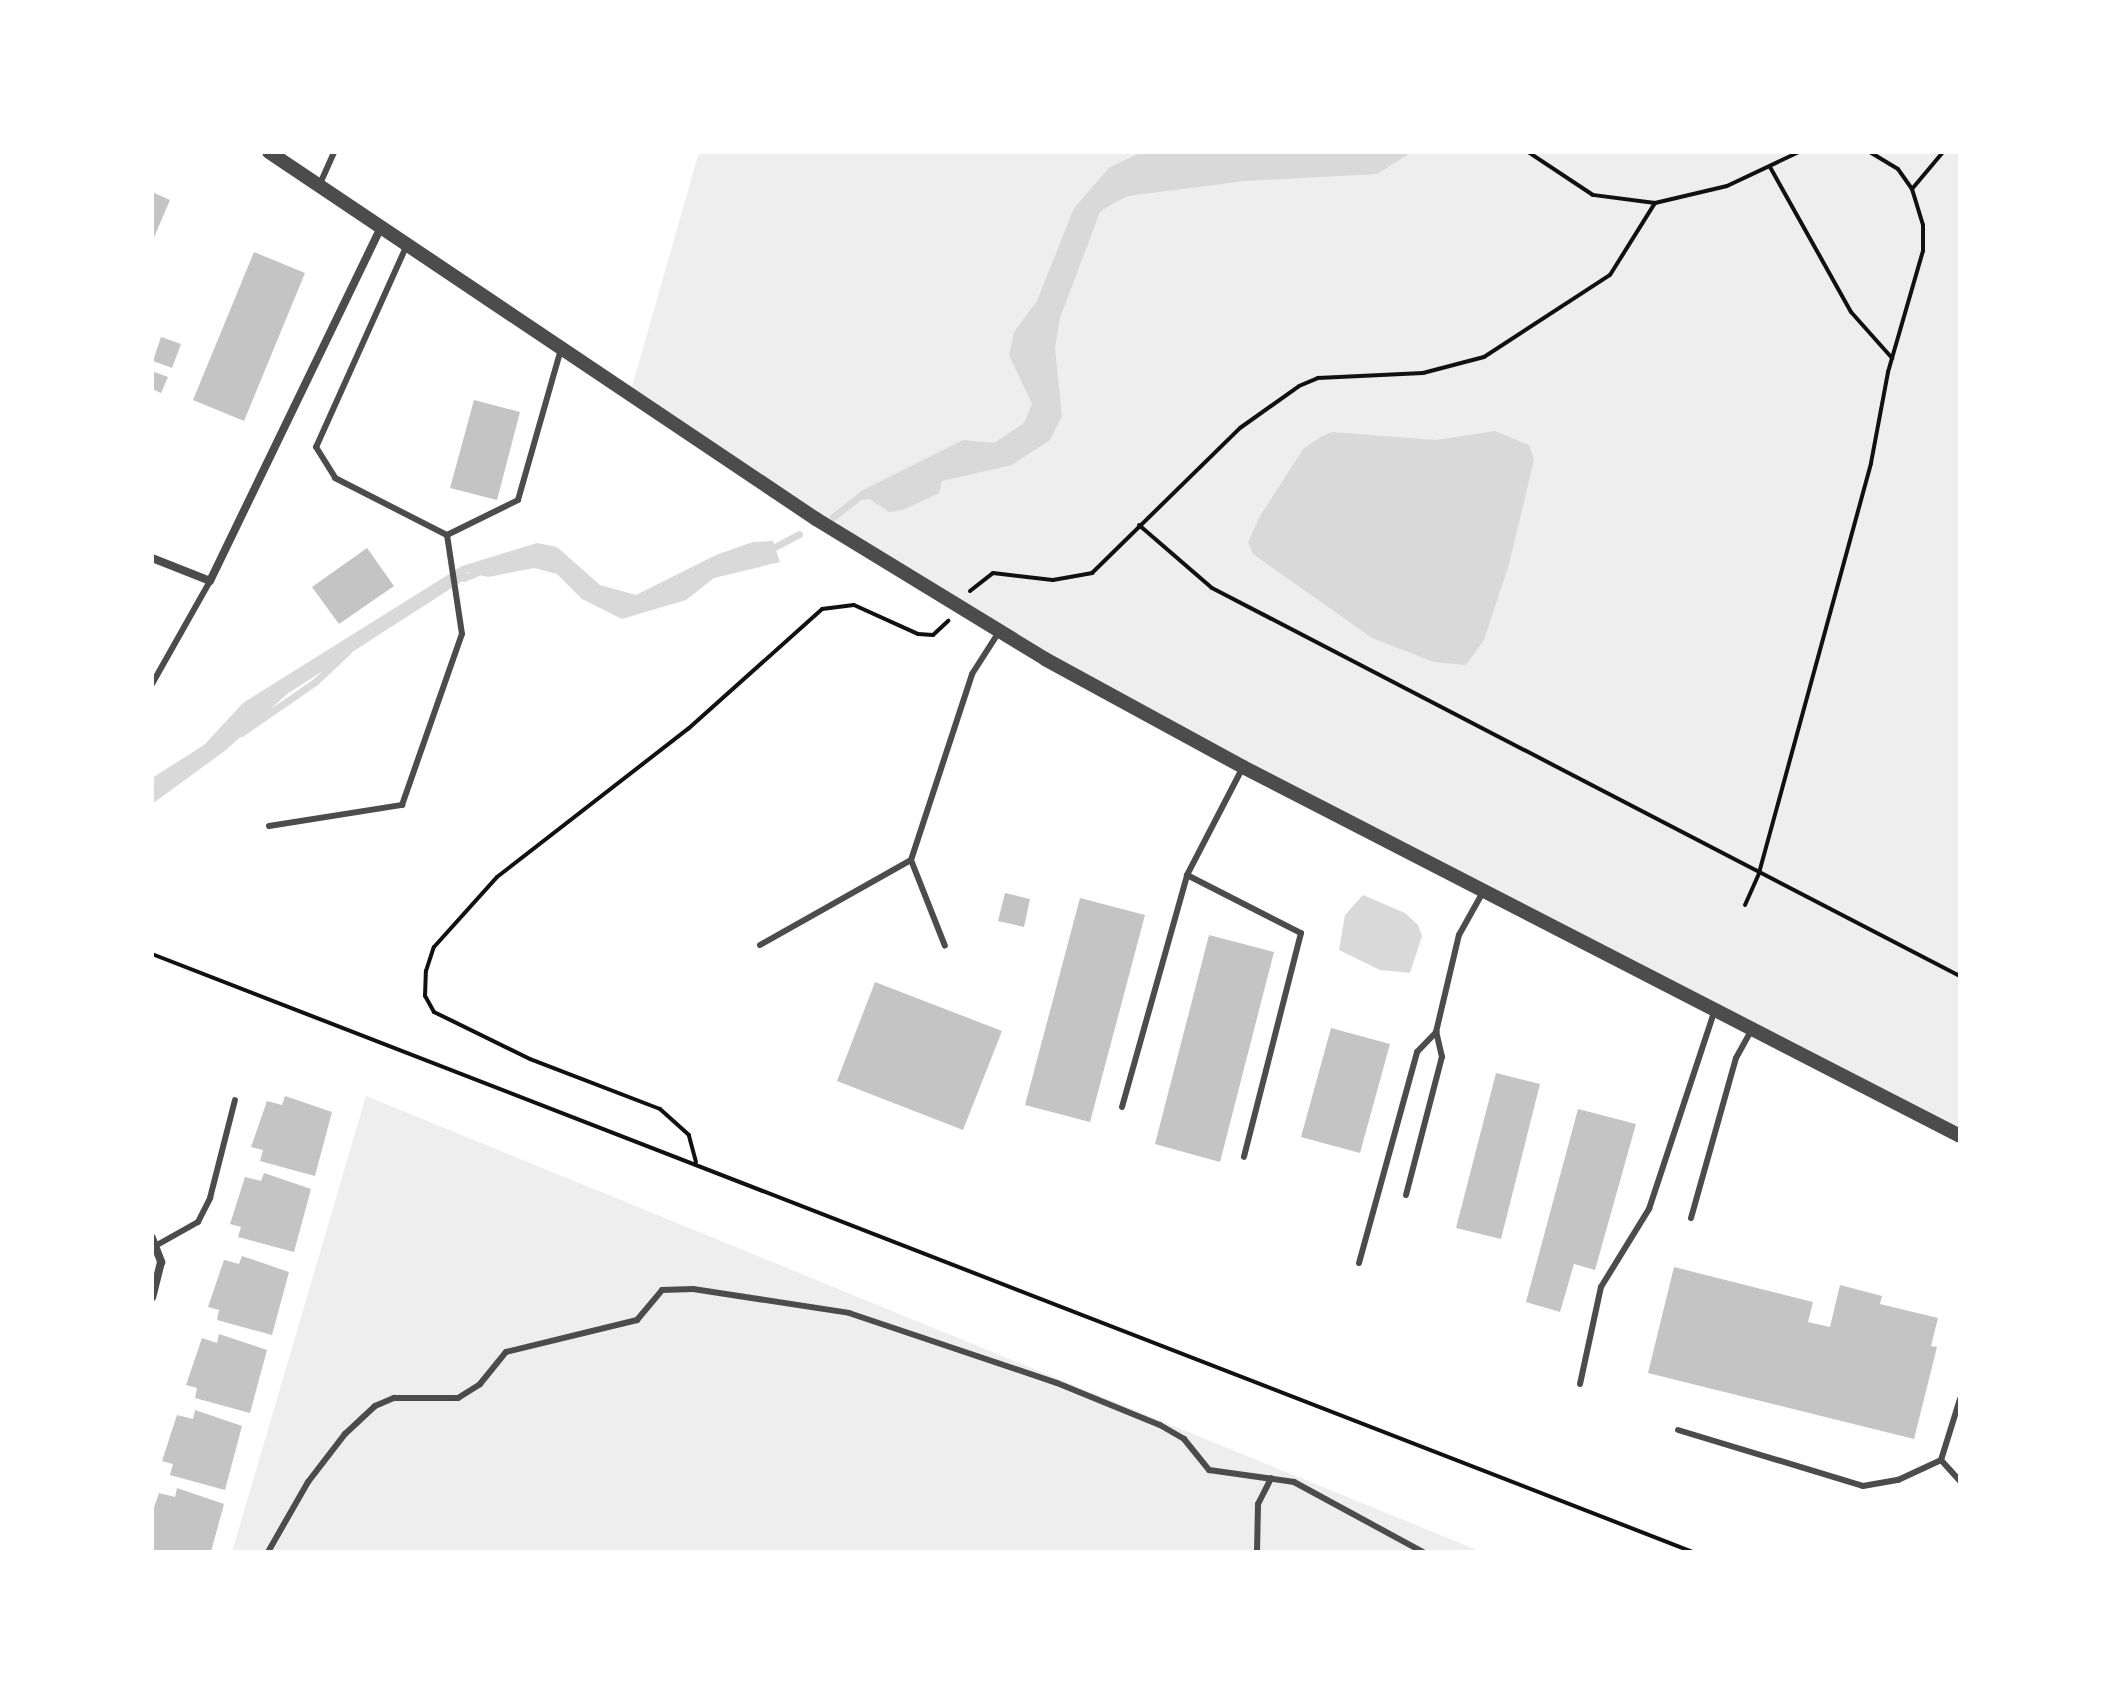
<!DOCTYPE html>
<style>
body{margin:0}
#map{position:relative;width:2112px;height:1704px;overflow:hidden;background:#fff;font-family:"IBM Plex Sans",sans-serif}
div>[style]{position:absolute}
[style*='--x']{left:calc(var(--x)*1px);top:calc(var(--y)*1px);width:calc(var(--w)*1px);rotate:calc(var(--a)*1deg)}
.green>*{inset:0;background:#eee}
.water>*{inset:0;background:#d9d9d9}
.stream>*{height:7px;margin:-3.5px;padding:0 3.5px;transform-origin:3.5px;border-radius:3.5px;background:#d9d9d9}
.building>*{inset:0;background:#c4c4c4}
.path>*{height:4px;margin:-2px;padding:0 2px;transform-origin:2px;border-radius:2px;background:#111}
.service>*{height:6px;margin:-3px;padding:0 3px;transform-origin:3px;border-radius:3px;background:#4c4c4c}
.minor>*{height:8px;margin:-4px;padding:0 4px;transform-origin:4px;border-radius:4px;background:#4c4c4c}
.tertiary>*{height:14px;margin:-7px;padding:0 7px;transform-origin:7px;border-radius:7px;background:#4c4c4c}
span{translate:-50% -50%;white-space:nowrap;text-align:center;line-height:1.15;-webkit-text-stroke:6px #fff;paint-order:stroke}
.frame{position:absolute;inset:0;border:154px solid #fff;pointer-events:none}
</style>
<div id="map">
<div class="green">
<i style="clip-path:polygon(699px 152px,1960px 152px,1960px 1139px,1024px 651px,630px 394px)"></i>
<i style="clip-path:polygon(366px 1096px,1482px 1552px,232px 1552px)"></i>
</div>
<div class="water">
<i style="clip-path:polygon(1142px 152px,1412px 152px,1377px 174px,1245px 181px,1128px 196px,1112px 204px,1100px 212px,1060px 318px,1055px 348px,1062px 416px,1050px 440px,1012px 465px,942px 481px,939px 493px,903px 510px,889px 512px,859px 492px,963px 440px,994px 443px,1024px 423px,1032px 404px,1009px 355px,1014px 332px,1037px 301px,1074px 208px,1110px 167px)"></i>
<i style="clip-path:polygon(1495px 431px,1529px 445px,1534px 460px,1509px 564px,1484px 640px,1466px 665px,1434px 662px,1372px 638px,1253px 554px,1248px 542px,1260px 516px,1303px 449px,1322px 436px,1332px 432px,1435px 440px)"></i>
<i style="clip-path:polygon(773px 541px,780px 562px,714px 578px,686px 600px,622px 619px,582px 599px,557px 574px,534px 568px,488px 577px,467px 572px,464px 580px,287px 694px,226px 750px,152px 804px,152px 778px,204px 745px,243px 703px,462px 566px,537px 543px,557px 547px,600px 585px,636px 595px,716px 555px,753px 542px)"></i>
<i style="clip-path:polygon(1363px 895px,1405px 913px,1418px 925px,1422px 936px,1410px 973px,1380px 970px,1339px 950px,1345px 915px)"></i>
</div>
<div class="stream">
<i style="--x:833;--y:517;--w:34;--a:-38"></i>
<i style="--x:860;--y:496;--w:14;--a:-8"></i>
<i style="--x:769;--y:550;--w:34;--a:-28"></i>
<i style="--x:464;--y:578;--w:21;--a:-23"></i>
<i style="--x:241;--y:733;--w:90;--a:-34.6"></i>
<i style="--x:315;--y:682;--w:45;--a:-43.2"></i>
</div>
<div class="building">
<i style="clip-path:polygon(152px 192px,170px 200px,152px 242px)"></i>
<i style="clip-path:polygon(254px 252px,305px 273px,244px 421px,193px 400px)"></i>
<i style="clip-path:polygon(161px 337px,181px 344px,172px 368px,153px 361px)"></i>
<i style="clip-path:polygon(152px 371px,168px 377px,161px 393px,152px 389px)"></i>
<i style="clip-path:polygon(474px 400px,520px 412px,497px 500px,450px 488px)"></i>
<i style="clip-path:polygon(367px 548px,394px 586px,339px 624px,312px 587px)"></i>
<i style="clip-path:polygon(1005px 893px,1030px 899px,1024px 927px,998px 921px)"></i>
<i style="clip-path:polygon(1080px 898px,1145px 915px,1090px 1122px,1025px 1105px)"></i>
<i style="clip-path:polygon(1209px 935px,1274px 952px,1220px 1162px,1155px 1144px)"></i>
<i style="clip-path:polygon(875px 982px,1002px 1031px,963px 1130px,837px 1081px)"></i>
<i style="clip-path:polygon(1331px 1028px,1390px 1044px,1360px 1153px,1301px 1137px)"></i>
<i style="clip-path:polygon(1496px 1073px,1540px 1084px,1501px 1239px,1456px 1228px)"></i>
<i style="clip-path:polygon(285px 1096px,332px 1112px,315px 1176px,260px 1161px,263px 1150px,251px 1147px,267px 1101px,282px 1105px)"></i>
<i style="clip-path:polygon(1578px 1109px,1636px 1124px,1595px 1270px,1574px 1264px,1560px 1312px,1526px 1302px)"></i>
<i style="clip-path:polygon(264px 1173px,311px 1189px,294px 1252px,238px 1237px,241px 1227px,230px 1224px,245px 1177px,261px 1181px)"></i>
<i style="clip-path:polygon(242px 1256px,289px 1272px,272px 1335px,217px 1320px,219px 1310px,208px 1307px,224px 1260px,239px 1264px)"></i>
<i style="clip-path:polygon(1674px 1267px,1813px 1302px,1808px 1322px,1830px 1327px,1840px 1285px,1882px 1296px,1880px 1304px,1938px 1318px,1931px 1346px,1937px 1347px,1914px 1439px,1648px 1373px)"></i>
<i style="clip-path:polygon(219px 1334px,267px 1350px,250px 1413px,195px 1398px,197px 1388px,186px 1385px,202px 1338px,217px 1343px)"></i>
<i style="clip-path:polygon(195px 1410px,242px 1426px,225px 1490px,170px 1475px,173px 1464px,162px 1461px,177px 1415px,193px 1419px)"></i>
<i style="clip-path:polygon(177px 1488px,224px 1504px,211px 1552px,152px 1552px,152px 1513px,159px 1493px,175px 1497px)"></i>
</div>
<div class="path">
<i style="--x:1770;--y:167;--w:166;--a:60.8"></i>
<i style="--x:1851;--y:312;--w:62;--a:48.3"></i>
<i style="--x:1912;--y:189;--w:48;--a:-50"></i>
<i style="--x:1655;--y:203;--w:74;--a:-13.3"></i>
<i style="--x:1727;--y:186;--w:80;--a:-25.3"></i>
<i style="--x:1139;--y:525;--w:96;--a:40.8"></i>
<i style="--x:1212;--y:588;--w:843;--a:27.42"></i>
<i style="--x:970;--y:591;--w:29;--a:-38"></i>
<i style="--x:993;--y:573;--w:60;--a:6.7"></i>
<i style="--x:1053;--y:580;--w:40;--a:-10"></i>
<i style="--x:1092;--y:573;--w:207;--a:-44.4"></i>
<i style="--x:1240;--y:428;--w:72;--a:-35.4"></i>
<i style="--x:1299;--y:386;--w:21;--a:-23"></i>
<i style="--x:1318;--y:378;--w:105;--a:-2.7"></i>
<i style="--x:1423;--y:373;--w:63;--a:-14.7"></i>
<i style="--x:1484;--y:357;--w:150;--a:-33.1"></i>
<i style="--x:1610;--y:275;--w:85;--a:-58"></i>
<i style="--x:1655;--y:203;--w:63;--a:-172.6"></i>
<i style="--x:1593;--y:195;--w:78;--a:-146.5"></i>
<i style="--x:1745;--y:905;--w:35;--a:-66"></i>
<i style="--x:1759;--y:873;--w:425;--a:-74.7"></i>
<i style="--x:1871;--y:463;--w:93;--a:-79.4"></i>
<i style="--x:1888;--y:372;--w:126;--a:-73.9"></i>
<i style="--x:1923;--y:251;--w:26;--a:-90"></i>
<i style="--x:1923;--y:225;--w:38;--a:-107"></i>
<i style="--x:1912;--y:189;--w:24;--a:-125"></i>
<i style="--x:1898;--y:169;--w:33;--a:-149"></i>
<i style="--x:152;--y:954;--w:1653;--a:21.21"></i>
<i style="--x:696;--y:1162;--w:28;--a:-105"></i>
<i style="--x:689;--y:1135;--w:39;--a:-138"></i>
<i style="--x:660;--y:1109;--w:139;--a:-159"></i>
<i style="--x:530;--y:1059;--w:107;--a:-153.9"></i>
<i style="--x:434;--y:1012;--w:18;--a:-119"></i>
<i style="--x:425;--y:996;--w:25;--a:-88"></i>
<i style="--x:426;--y:971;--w:25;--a:-72"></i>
<i style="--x:434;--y:947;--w:94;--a:-48"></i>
<i style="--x:497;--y:877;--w:242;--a:-37.8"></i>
<i style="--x:688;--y:729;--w:180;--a:-41.8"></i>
<i style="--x:822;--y:609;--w:32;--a:-7"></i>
<i style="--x:854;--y:605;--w:70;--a:24.4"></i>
<i style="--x:918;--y:634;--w:15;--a:4"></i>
<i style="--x:933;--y:635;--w:21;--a:-43"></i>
</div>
<div class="service">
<i style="--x:319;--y:186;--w:37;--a:-66"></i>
<i style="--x:406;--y:247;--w:219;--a:114.2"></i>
<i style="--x:316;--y:447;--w:36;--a:58"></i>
<i style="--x:335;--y:478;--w:126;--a:27"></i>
<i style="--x:447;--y:535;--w:79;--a:-26.2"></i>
<i style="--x:518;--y:500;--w:157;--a:-74.1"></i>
<i style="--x:152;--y:684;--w:118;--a:-60.6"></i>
<i style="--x:1243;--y:767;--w:122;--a:117.4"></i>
<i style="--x:1187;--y:875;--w:128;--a:27"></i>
<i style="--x:1301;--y:933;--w:231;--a:104.3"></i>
<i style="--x:269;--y:826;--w:135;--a:-9"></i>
<i style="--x:402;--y:805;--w:181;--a:-70.7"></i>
<i style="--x:462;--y:634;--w:100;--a:-98.6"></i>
<i style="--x:911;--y:860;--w:92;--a:68.4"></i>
<i style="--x:760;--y:945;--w:173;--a:-29.4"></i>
<i style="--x:911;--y:860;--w:196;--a:-71.8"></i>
<i style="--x:972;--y:674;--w:50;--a:-57.3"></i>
<i style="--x:1122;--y:1107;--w:241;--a:-74.3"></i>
<i style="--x:1406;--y:1195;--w:143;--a:-75.4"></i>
<i style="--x:1442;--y:1057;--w:26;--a:-103"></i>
<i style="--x:1691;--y:1218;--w:166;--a:-74.3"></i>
<i style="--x:1736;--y:1058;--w:33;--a:-61"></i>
<i style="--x:157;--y:1245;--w:47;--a:-29.3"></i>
<i style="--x:198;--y:1222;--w:27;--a:-63"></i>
<i style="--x:210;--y:1198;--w:101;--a:-75.7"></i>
<i style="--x:1359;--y:1263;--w:219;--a:-74.6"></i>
<i style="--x:1417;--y:1052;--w:28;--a:-46"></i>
<i style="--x:1436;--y:1032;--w:100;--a:-76.7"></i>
<i style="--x:1459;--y:935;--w:51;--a:-60.9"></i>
<i style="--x:1580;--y:1384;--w:99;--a:-77.8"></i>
<i style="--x:1601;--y:1287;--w:92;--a:-58.4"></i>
<i style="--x:1649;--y:1209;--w:210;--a:-71.7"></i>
<i style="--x:1678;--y:1430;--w:193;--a:16.8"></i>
<i style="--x:1863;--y:1486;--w:36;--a:-10"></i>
<i style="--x:1898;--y:1480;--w:47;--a:-24.9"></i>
<i style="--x:1941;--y:1460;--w:64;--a:-72.7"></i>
<i style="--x:1941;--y:1460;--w:28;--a:48"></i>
<i style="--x:268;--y:1552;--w:81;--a:-60.3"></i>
<i style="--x:308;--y:1482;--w:61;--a:-52.4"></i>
<i style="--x:345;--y:1434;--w:41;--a:-43"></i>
<i style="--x:375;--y:1406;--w:21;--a:-23"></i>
<i style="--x:394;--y:1398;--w:64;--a:0"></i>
<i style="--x:458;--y:1398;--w:26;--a:-32"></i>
<i style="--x:480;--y:1384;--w:41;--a:-50.9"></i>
<i style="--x:506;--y:1352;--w:135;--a:-13.7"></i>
<i style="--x:637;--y:1320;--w:39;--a:-50"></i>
<i style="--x:662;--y:1290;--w:31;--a:-2"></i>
<i style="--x:693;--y:1289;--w:158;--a:8.7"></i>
<i style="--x:849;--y:1313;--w:219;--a:18.6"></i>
<i style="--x:1057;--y:1383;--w:111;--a:22.2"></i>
<i style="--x:1160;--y:1425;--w:28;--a:30"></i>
<i style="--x:1184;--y:1439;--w:40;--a:51"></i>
<i style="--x:1209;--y:1470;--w:86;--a:8"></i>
<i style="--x:1294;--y:1482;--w:147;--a:28.5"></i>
<i style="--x:1257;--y:1552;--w:48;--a:-88.8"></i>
<i style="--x:1258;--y:1504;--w:29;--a:-63"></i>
</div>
<div class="minor">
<i style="--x:152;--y:558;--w:62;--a:21.6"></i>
<i style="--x:210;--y:581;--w:392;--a:-64.2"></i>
<i style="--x:152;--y:1238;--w:26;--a:69"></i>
<i style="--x:161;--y:1262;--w:36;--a:104"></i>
</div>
<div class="tertiary">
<i style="--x:269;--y:152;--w:659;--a:33.86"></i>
<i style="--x:816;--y:519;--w:268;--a:31.4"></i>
<i style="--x:1045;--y:659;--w:226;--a:28.6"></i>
<i style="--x:1243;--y:767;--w:806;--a:27.23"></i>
</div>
<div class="frame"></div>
</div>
